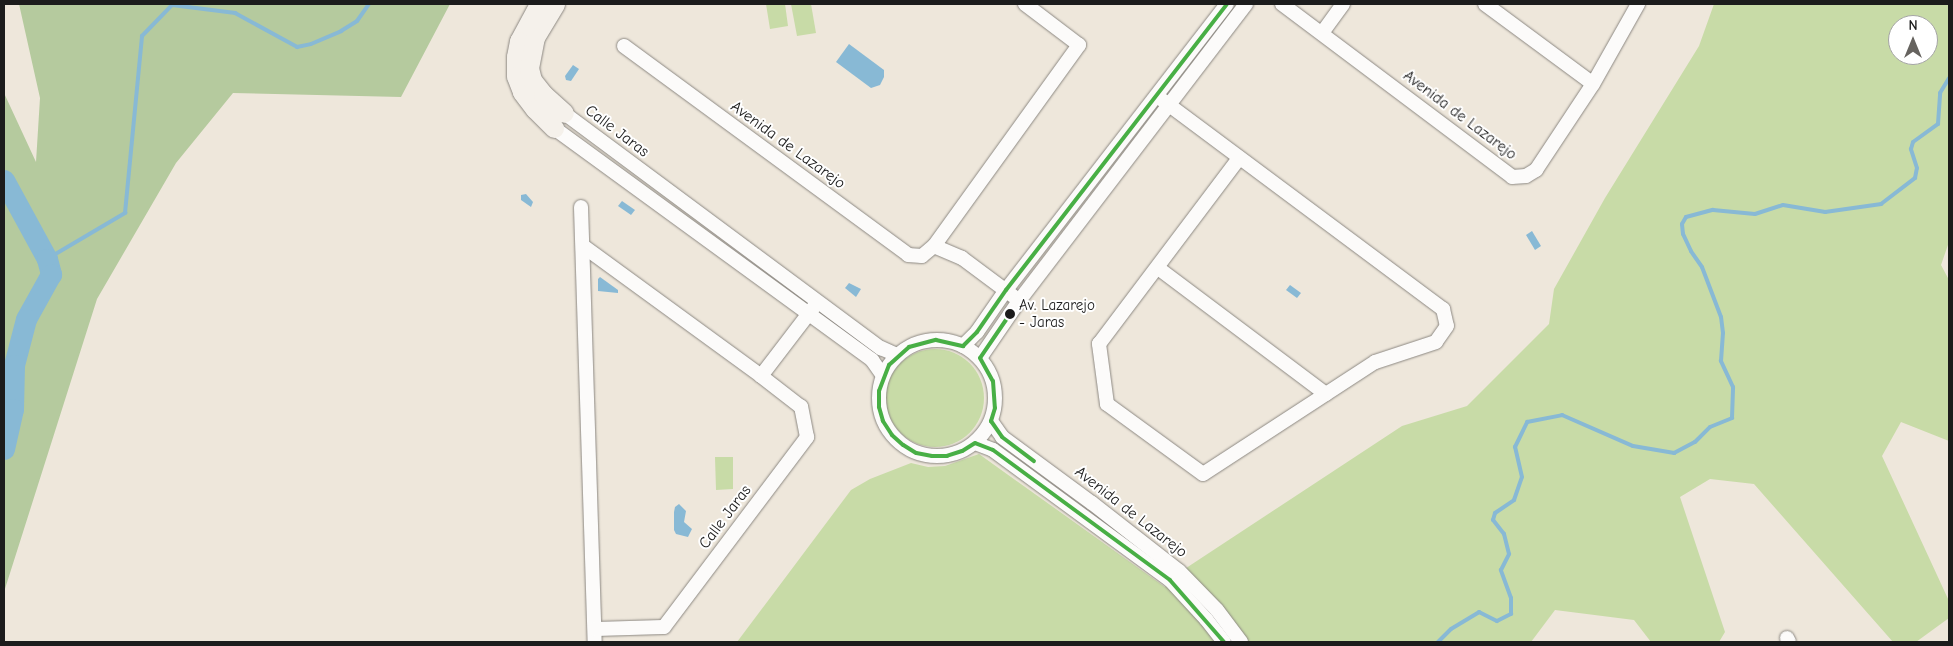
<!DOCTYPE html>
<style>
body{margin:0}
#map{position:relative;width:1953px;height:646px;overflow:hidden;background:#eee7db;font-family:"Comic Neue",sans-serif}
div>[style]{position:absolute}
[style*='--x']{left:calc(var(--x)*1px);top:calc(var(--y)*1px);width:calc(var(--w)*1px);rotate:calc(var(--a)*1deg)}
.green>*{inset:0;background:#c8dba7}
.round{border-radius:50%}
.forest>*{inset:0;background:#b5ca9e}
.water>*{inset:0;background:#88b9d5}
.stream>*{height:4px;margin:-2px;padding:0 2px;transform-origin:2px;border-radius:2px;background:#88b9d5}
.river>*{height:21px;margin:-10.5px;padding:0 10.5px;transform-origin:10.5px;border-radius:10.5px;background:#88b9d5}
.roads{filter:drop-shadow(0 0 1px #8c8882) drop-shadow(0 0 1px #8c8882)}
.street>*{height:14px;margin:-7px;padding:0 7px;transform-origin:7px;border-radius:7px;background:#fcfbfa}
.street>.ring{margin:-7px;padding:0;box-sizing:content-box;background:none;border:14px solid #fcfbfa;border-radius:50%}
.secondary>*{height:19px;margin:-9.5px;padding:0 9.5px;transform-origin:9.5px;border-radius:9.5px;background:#f5f1eb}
.bus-1>*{height:4px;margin:-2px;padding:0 2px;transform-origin:2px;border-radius:2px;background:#48af45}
.dots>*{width:14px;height:14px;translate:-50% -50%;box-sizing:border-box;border:2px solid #fff;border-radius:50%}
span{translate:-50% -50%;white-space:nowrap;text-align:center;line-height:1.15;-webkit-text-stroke:4px #fff;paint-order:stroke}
.bus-label{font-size:15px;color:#1c1c1c}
.left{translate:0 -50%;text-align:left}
.street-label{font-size:16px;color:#1c1c1c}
.frame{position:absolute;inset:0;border:5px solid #1c1c1c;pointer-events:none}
.north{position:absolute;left:1888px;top:15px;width:50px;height:50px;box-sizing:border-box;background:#fff;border:1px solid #a4a4a4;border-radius:50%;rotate:0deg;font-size:14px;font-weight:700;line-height:20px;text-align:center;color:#1c1c1c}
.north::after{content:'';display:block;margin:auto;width:18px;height:22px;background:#66635f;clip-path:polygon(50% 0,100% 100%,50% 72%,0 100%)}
</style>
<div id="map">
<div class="green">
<i style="clip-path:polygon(766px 4px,785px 4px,788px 26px,770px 29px)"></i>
<i style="clip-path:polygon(791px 4px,811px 4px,816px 33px,797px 36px)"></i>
<i style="clip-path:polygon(evenodd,1714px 4px,1949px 4px,1949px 242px,1941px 265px,1949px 280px,1949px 441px,1901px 422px,1882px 456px,1949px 601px,1949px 618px,1916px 642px,1893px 642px,1754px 484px,1710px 479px,1680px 497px,1725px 632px,1719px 642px,1651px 642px,1634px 620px,1555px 610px,1531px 642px,737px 642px,851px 490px,870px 479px,911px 463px,928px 467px,945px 466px,979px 454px,1165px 587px,1174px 576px,1402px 426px,1467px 406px,1549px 324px,1554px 289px,1605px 198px,1699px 46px,1714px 4px,1898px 25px,1928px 25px,1928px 55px,1898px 55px,1898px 25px)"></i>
<i class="round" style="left:886px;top:349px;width:98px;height:98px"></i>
<i style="clip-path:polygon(715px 457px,733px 457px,733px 489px,716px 490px)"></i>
</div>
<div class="forest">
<i style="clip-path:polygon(19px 4px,450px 4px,401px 97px,233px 93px,176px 163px,97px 299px,4px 592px,4px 93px,36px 162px,40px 98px)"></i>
</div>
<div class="water">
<i style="clip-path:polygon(849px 44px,884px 70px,884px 77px,880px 85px,871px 88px,836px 62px)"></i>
<i style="clip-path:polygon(573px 65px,579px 69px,571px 81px,566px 80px,565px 76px)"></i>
<i style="clip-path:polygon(526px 194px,533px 202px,531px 207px,521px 200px,521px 195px)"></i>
<i style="clip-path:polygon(622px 201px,635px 210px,631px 215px,618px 206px)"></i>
<i style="clip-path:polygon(1532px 231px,1541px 246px,1535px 250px,1526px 235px)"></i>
<i style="clip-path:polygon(600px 277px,618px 290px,618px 293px,598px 291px,598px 279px)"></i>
<i style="clip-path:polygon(849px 283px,861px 289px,856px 297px,845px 288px)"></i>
<i style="clip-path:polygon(1290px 285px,1301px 293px,1297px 298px,1286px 290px)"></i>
<i style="clip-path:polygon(679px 504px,686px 511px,684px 522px,692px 529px,688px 537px,676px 534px,674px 530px,674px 512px,675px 507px)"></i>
</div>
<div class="stream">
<i style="--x:47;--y:259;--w:91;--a:-30.5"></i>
<i style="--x:125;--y:213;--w:178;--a:-84.5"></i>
<i style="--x:142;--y:36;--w:43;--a:-45.9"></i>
<i style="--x:172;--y:5;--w:64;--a:7.2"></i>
<i style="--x:235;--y:13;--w:71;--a:28.7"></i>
<i style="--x:297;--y:47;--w:14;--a:-12"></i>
<i style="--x:311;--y:44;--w:33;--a:-23"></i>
<i style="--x:341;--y:31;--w:19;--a:-32"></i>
<i style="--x:357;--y:21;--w:21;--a:-55"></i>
<i style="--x:1438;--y:642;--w:18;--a:-45"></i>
<i style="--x:1451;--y:629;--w:33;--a:-31"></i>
<i style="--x:1479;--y:612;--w:20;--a:27"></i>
<i style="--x:1497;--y:621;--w:16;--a:-27"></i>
<i style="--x:1511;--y:614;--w:16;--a:-90"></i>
<i style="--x:1511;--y:598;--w:30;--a:-110"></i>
<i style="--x:1501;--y:570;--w:18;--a:-63"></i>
<i style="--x:1509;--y:554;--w:21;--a:-104"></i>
<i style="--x:1504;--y:534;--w:18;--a:-128"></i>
<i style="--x:1493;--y:520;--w:7;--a:-74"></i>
<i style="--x:1495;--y:513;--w:23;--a:-34"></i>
<i style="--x:1514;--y:500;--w:24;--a:-71"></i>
<i style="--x:1522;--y:477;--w:31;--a:-103"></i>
<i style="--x:1515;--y:447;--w:28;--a:-64"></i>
<i style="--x:1527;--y:422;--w:36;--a:-11"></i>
<i style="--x:1562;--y:415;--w:77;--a:23.6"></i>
<i style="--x:1633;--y:446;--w:42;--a:9.7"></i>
<i style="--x:1674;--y:453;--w:24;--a:-28"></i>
<i style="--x:1695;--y:442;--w:21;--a:-45"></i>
<i style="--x:1710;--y:427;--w:24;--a:-22"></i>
<i style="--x:1732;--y:418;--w:31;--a:-88"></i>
<i style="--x:1733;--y:387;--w:29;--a:-115"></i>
<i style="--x:1721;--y:361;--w:28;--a:-86"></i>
<i style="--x:1723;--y:333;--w:16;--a:-97"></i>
<i style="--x:1721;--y:317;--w:53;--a:-110.8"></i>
<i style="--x:1702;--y:267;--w:19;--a:-125"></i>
<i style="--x:1691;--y:251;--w:19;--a:-115"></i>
<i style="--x:1683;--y:234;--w:10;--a:-96"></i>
<i style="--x:1682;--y:224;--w:8;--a:-60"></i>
<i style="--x:1686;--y:217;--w:28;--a:-15"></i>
<i style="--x:1713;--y:210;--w:42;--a:5.4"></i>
<i style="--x:1755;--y:214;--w:29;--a:-18"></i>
<i style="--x:1783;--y:205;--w:43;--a:9.5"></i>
<i style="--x:1825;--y:212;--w:57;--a:-8.1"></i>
<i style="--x:1881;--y:204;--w:43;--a:-37.4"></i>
<i style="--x:1915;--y:178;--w:10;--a:-79"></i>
<i style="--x:1917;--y:168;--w:20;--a:-108"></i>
<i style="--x:1911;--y:149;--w:7;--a:-74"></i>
<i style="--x:1913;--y:142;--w:31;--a:-36"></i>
<i style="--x:1938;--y:124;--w:31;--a:-86"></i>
<i style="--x:1940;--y:93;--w:17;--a:-59"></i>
</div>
<div class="river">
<i style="--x:4;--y:180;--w:90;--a:61.4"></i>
<i style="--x:47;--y:259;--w:16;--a:75"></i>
<i style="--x:51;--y:274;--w:51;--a:119.1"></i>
<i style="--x:26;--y:319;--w:48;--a:104.6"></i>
<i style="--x:14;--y:365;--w:44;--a:91.3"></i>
<i style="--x:13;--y:409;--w:41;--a:102.7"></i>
</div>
<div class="roads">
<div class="street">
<i style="--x:1282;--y:4;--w:288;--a:36.9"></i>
<i style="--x:1512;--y:177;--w:14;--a:-4"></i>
<i style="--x:1526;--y:176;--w:12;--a:-31"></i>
<i style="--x:1536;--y:170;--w:103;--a:-56.5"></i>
<i style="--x:1593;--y:84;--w:92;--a:-60.6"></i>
<i style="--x:1485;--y:4;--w:134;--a:36.5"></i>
<i style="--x:1322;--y:33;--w:36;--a:-54"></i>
<i style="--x:624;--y:46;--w:353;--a:36.3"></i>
<i style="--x:908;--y:255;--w:14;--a:4"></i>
<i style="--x:922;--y:256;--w:16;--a:-40"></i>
<i style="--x:1157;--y:96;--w:357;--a:36.7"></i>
<i style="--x:1443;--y:309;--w:17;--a:77"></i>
<i style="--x:1447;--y:326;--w:19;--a:125"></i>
<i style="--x:1436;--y:342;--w:64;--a:161.8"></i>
<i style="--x:1375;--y:362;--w:205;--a:146.9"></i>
<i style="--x:1203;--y:474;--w:119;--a:-143.9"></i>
<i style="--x:1107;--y:404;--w:61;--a:-97.6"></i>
<i style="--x:1099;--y:344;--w:233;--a:-53"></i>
<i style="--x:564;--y:113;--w:395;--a:36.6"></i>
<i style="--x:881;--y:348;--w:17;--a:24"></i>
<i style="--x:554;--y:128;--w:394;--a:36.1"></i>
<i style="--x:872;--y:360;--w:19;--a:55"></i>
<i style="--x:581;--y:207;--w:435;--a:88.2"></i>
<i style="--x:583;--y:246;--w:220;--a:36.1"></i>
<i style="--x:761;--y:376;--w:86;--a:-52.6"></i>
<i style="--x:1158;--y:268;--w:210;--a:36.9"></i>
<i style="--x:1013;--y:296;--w:64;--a:-143.3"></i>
<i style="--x:962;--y:258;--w:30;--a:-157"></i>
<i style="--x:934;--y:246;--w:248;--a:-54.2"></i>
<i style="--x:1079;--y:45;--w:68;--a:-142.8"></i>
<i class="ring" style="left:879px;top:340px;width:102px;height:102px"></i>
<i style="--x:963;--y:346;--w:20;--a:-45"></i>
<i style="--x:977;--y:332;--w:51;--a:-55.4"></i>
<i style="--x:1006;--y:290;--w:361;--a:-52.3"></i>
<i style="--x:980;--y:358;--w:69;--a:-55.6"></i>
<i style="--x:1019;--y:301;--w:374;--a:-52.6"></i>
<i style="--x:991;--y:421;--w:19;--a:55"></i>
<i style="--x:1002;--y:437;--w:112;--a:36.3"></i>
<i style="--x:1092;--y:503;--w:110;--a:38"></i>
<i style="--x:1179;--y:571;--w:54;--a:45.7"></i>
<i style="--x:1217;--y:610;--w:40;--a:53"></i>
<i style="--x:975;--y:443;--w:19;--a:21"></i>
<i style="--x:993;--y:450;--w:220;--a:36.3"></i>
<i style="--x:1170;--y:580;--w:53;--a:47.3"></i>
<i style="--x:1206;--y:619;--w:29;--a:52"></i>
<i style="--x:595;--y:629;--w:69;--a:-1.7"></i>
<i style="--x:664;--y:627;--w:238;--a:-53"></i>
<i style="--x:807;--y:437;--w:31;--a:-101"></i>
<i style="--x:801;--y:407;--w:51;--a:-142.2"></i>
<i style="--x:1787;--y:638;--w:4;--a:63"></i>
</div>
<div class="secondary">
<i style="--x:539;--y:4;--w:42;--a:118.4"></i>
<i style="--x:519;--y:41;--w:16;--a:101"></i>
<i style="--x:516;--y:57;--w:19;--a:90"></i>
<i style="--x:516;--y:76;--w:17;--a:69"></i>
<i style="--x:522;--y:92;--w:21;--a:53"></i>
<i style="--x:535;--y:109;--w:27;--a:45"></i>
<i style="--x:555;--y:4;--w:39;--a:121"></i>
<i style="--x:535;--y:37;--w:32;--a:101"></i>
<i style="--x:529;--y:68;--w:12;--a:76"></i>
<i style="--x:532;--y:80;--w:18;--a:52"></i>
<i style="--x:543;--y:94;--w:28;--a:42"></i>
</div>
</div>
<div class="bus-1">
<i style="--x:1010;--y:314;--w:53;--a:124.3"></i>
<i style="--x:980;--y:358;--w:26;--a:61"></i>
<i style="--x:993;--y:381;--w:27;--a:86"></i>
<i style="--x:995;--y:408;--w:14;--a:107"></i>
<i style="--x:991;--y:421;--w:19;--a:55"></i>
<i style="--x:1002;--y:437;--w:40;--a:37"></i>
<i style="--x:1224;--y:642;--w:82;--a:-131.1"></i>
<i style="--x:1170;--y:580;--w:220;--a:-143.7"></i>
<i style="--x:993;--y:450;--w:19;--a:-159"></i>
<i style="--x:975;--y:443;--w:15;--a:148"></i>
<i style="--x:962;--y:451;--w:16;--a:162"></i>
<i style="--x:947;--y:456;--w:15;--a:180"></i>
<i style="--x:932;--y:456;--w:16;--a:-169"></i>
<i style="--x:916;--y:453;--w:15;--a:-148"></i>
<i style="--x:903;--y:445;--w:15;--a:-138"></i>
<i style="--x:892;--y:435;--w:17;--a:-123"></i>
<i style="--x:883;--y:421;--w:15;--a:-106"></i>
<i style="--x:879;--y:407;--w:16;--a:-90"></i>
<i style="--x:879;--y:391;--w:28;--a:-69"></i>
<i style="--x:889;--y:365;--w:27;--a:-42"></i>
<i style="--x:909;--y:347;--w:28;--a:-15"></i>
<i style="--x:936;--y:340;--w:28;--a:13"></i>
<i style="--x:963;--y:346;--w:20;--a:-45"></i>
<i style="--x:977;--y:332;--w:51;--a:-55.4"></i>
<i style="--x:1006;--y:290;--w:361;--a:-52.3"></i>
</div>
<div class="dots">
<i style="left:1010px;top:314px;background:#1c1c1c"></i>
</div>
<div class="bus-label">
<span class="left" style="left:1019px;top:314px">Av. Lazarejo<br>- Jaras</span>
</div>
<div class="street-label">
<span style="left:1460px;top:115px;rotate:37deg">Avenida de Lazarejo</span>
<span style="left:617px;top:131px;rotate:37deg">Calle Jaras</span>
<span style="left:788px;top:145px;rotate:36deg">Avenida de Lazarejo</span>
<span style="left:1131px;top:512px;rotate:38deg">Avenida de Lazarejo</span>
<span style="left:725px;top:517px;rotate:-53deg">Calle Jaras</span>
</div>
<div class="frame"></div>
<div class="north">N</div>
</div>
